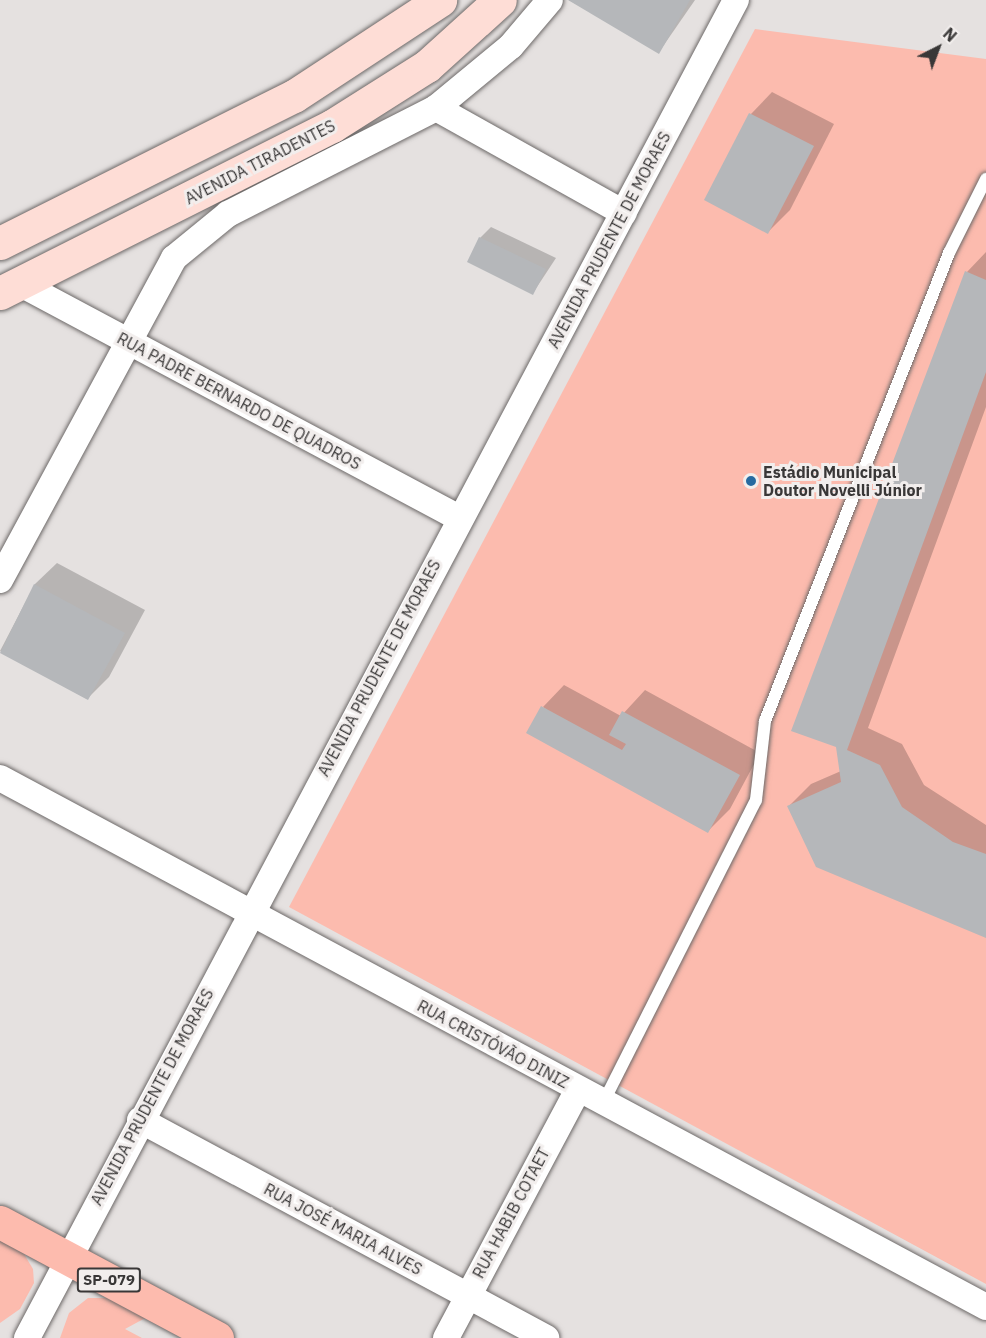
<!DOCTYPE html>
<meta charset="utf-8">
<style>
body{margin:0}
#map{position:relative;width:986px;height:1338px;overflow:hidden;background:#e5e1e0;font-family:"IBM Plex Sans",sans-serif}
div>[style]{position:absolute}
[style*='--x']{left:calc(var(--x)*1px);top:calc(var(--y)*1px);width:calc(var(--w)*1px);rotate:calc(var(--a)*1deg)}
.green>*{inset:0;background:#fcbbae}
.shadow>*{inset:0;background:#0003}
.building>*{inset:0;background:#b5b7ba}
.roads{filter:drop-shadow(0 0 2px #6d6968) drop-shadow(0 0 2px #6d6968)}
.service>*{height:12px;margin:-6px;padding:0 6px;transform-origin:6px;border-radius:6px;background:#fff}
.minor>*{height:26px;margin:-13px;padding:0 13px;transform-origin:13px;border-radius:13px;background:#fff}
.secondary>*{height:33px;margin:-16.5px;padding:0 16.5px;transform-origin:16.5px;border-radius:16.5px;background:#feddd6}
.primary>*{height:33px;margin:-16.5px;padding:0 16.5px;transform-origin:16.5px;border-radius:16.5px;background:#fdbbae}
.dots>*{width:16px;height:16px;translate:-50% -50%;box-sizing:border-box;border:3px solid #f2eeed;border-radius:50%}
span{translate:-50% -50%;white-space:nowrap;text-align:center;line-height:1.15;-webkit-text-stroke:6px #f2eeed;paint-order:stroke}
.shield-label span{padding:2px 4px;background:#f2eeed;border:2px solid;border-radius:4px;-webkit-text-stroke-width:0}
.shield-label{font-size:15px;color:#393737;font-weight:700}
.street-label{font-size:16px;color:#393737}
.poi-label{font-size:16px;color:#393737;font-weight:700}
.left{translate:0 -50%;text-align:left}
.north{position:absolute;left:908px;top:18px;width:60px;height:60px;-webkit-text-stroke:4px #f2eeed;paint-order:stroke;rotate:42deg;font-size:16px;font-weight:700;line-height:24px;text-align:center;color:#393737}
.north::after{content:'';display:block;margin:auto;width:21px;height:27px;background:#393737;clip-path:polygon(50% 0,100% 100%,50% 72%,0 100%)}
</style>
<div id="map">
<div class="green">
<i style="clip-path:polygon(755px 29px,986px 59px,986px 1284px,289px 907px)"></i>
<i style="clip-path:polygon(0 1235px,21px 1249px,33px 1269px,34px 1283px,20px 1309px,0 1323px)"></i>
<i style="clip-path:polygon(88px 1298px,116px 1298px,149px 1316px,125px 1329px,142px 1338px,60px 1338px,69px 1313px)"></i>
</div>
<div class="shadow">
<i style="clip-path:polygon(569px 0,695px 0,659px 52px)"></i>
<i style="clip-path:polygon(772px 92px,834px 124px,790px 210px,768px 232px,706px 199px,751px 114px)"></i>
<i style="clip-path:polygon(491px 227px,556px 258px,533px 293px,480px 238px)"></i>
<i style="clip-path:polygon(986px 252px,986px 407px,868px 728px,902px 744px,924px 785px,986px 825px,986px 937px,789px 806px,811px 784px,841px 771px,967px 272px)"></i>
<i style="clip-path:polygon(57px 563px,145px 610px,109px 677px,87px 699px,0 651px,35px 584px)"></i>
<i style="clip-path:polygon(564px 685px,621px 716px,645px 690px,760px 753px,730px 809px,708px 831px,543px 707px)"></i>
</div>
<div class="building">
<i style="clip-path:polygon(568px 0,690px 0,659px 54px)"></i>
<i style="clip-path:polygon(749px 113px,814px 146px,768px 234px,704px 200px)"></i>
<i style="clip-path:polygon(479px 237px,546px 269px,533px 295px,467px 262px)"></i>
<i style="clip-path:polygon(965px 271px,986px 280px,986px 372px,847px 750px,880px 765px,902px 807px,953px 842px,986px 854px,986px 938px,816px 867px,787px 806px,841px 782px,836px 747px,791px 731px)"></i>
<i style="clip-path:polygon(34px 584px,125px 633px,88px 700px,0 653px)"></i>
<i style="clip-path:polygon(541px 706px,622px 750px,626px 744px,609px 735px,622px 711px,740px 775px,708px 833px,526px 733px)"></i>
</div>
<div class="roads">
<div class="service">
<i style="--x:603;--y:1103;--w:339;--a:-63.2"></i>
<i style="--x:756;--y:800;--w:80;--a:-83.5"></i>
<i style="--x:765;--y:721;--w:503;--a:-68.54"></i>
<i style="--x:949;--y:253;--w:83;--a:-63.4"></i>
</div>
<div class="minor">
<i style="--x:436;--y:108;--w:215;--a:29.2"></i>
<i style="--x:19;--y:283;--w:499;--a:28.1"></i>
<i style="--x:0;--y:580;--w:366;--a:-61.6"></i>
<i style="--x:174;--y:258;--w:70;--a:-39.2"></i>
<i style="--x:228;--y:214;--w:233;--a:-27"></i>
<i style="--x:436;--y:108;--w:97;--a:-39.6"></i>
<i style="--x:511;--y:46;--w:60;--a:-49.7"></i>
<i style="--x:0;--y:778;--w:1119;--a:28.21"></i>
<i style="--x:140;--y:1120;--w:461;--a:28.2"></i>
<i style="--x:27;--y:1338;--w:1514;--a:-62.08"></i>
<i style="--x:446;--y:1338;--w:281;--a:-62"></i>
</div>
<div class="secondary">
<i style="--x:0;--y:243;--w:329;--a:-26.6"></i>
<i style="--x:294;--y:96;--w:175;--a:-33.3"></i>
<i style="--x:0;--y:293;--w:372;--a:-26.7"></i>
<i style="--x:332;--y:126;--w:112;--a:-32.3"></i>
<i style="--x:427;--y:66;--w:98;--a:-42.1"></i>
</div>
<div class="primary">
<i style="--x:0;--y:1222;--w:246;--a:28.1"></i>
</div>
</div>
<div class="dots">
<i style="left:751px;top:481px;background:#276aa0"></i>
</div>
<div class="shield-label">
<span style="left:109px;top:1280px">SP-079</span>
</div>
<div class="street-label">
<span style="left:260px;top:162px;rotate:-27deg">AVENIDA TIRADENTES</span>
<span style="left:609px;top:240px;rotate:-62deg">AVENIDA PRUDENTE DE MORAES</span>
<span style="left:239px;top:401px;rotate:28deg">RUA PADRE BERNARDO DE QUADROS</span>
<span style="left:379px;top:668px;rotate:-62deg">AVENIDA PRUDENTE DE MORAES</span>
<span style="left:493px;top:1044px;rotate:28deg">RUA CRISTÓVÃO DINIZ</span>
<span style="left:152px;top:1097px;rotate:-62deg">AVENIDA PRUDENTE DE MORAES</span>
<span style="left:511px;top:1213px;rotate:-62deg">RUA HABIB COTAET</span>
<span style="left:343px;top:1229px;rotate:28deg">RUA JOSÉ MARIA ALVES</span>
</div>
<div class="poi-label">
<span class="left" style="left:763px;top:481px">Estádio Municipal<br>Doutor Novelli Júnior</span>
</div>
<div class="north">N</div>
</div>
